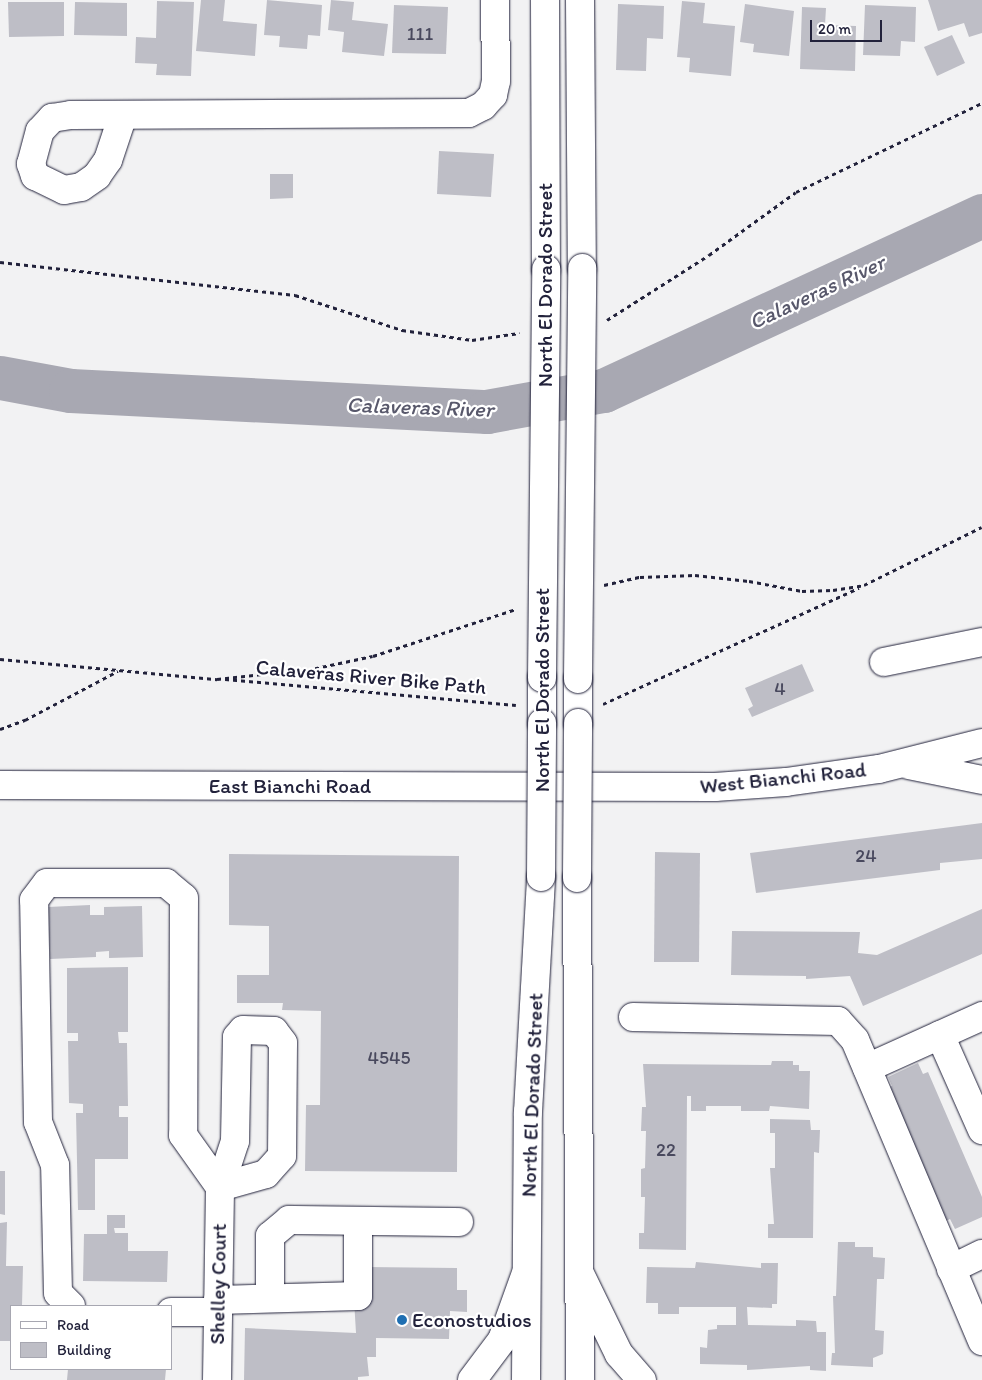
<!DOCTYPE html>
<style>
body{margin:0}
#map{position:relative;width:982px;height:1380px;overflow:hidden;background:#f2f2f3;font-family:Itim,sans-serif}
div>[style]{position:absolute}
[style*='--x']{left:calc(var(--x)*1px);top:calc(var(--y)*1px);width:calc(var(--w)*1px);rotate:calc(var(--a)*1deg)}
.river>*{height:44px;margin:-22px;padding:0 22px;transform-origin:22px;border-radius:22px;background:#a8a8b2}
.building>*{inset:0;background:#bebec6}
.path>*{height:3px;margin-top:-1.5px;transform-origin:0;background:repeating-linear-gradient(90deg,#22223b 0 4px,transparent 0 8px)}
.roads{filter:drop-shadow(0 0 1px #22223b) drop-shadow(0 0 1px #22223b)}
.minor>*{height:28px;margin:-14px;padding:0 14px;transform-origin:14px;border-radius:14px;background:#fff}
.major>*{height:28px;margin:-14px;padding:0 14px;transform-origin:14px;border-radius:14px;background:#fff}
.bridges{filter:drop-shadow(0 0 1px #22223b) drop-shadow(0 0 1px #22223b)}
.major-bridge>*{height:28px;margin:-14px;padding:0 14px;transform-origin:14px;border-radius:14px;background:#fff}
.dots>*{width:14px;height:14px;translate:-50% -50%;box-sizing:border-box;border:2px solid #fff;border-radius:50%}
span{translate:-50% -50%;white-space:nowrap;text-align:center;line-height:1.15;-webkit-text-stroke:4.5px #fff;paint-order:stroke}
.number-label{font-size:19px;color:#49495e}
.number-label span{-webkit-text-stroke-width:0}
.street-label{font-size:21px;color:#22223b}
.poi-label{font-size:21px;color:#22223b}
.left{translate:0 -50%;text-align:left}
.water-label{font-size:22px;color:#58586b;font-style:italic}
.legend{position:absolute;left:10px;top:1305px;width:162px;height:65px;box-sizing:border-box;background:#fff;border:1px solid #a7a7b1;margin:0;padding:6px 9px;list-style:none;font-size:15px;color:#22223b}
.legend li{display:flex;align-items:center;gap:10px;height:25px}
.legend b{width:25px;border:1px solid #a7a7b1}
.scale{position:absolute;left:810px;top:20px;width:72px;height:22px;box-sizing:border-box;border:2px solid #22223b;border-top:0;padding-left:6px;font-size:15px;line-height:18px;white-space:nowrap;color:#22223b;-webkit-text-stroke:4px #fff;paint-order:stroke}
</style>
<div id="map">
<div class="river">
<i style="--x:0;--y:378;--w:72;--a:10.4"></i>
<i style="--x:71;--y:391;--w:417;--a:2.9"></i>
<i style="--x:487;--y:412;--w:119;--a:-10.2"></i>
<i style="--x:604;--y:391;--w:417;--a:-24.8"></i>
</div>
<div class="building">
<i style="clip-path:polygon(201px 0,225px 0,223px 21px,257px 24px,255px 56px,196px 51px)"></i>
<i style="clip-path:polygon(267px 0,322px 5px,320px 36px,308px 35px,307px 49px,279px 47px,280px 36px,264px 35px)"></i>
<i style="clip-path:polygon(331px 0,354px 2px,352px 20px,388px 24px,384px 56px,342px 52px,344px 32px,328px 30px)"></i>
<i style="clip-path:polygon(928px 0,982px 0,982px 33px,969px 37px,964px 23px,938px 31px)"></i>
<i style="clip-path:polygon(157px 1px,194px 2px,191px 76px,156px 75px,157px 64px,135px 63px,136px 37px,156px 38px)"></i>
<i style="clip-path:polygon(682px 1px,705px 3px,703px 23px,735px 26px,731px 76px,689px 72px,690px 58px,677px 57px)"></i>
<i style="clip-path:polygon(8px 2px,64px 2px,64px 36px,9px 37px)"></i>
<i style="clip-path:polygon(75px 2px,127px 3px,127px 36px,74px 35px)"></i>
<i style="clip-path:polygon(618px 4px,664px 6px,663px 39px,647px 38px,646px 71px,616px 70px)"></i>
<i style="clip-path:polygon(745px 4px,794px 11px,789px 56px,753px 52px,754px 44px,740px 42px)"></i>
<i style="clip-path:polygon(394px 5px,448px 7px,446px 54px,392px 53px)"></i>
<i style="clip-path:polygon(865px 5px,916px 7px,915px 42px,901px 41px,900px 56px,863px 55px)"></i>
<i style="clip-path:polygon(802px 7px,826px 8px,825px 25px,856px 26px,855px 71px,800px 69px)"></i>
<i style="clip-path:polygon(952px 35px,965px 63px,937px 76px,924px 47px)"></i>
<i style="clip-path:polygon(439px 151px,494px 154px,491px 197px,437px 194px)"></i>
<i style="clip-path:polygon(270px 174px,293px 174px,293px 198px,270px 199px)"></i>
<i style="clip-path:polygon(802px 664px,814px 691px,752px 717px,748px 709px,753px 706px,745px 688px)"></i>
<i style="clip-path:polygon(982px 823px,982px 859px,940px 863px,940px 870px,756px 893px,750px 853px)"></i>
<i style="clip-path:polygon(655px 852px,700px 853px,699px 962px,654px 962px)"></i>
<i style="clip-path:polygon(229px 854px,459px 856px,457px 1172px,305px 1171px,306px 1105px,320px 1105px,321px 1011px,282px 1010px,283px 1003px,237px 1003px,237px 975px,269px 975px,269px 926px,229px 925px)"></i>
<i style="clip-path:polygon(90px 905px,90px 915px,104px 915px,104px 907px,142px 906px,143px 957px,109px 958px,109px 951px,96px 952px,96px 957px,50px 959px,48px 907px)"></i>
<i style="clip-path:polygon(982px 909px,982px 954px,863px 1006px,850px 976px,806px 979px,806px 976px,731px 975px,732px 931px,860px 932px,858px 953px,877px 955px)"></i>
<i style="clip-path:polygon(128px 967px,128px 1032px,118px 1032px,119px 1043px,127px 1043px,128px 1106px,119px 1106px,119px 1117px,128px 1117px,128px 1159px,95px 1159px,95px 1210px,78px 1210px,76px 1113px,83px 1113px,83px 1104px,69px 1103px,68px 1041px,78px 1041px,78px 1033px,67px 1033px,67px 968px)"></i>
<i style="clip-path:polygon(772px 1061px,793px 1061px,793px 1065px,799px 1065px,799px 1071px,810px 1071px,809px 1109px,770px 1106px,769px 1111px,741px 1111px,741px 1106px,706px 1106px,706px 1111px,691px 1111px,691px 1096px,687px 1096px,686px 1250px,639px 1249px,639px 1233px,644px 1233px,645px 1197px,641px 1197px,641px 1169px,645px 1168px,646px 1131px,641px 1131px,642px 1107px,646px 1107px,643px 1064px,771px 1065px)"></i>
<i style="clip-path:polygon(918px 1063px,923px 1074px,928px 1072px,982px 1197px,982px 1217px,955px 1229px,950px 1219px,944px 1222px,887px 1088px,892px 1086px,888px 1077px)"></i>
<i style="clip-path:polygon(770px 1119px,810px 1120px,811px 1130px,820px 1130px,819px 1153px,814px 1152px,813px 1238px,768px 1238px,768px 1224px,774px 1224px,770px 1168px,775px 1168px,775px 1133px,770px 1133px)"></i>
<i style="clip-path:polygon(0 1171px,5px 1171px,5px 1215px,0 1214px)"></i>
<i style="clip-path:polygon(107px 1215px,125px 1215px,125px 1228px,114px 1228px,115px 1233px,128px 1233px,128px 1251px,168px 1251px,167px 1282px,83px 1281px,84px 1234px,107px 1234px)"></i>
<i style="clip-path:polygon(7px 1222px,6px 1266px,23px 1266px,22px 1306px,11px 1306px,11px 1341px,0 1341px,0 1223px)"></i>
<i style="clip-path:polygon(838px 1242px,855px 1242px,855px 1247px,873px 1247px,873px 1257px,885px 1258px,884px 1279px,877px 1279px,875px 1330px,884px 1331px,883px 1354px,873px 1358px,873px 1367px,831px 1365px,832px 1353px,835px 1353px,833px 1296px,836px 1296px)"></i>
<i style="clip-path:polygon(696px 1262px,761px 1268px,761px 1263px,778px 1263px,777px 1304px,772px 1304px,772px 1308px,747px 1307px,748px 1325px,796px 1326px,796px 1320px,816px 1321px,817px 1332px,826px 1332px,826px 1371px,810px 1370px,810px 1366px,747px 1370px,747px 1365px,700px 1364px,700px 1347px,707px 1348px,708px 1330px,717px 1329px,717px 1325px,736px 1325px,736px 1307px,679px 1307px,679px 1314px,658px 1314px,658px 1303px,646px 1303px,647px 1267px,695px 1268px)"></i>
<i style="clip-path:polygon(366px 1267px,457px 1268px,457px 1290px,467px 1290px,467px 1312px,450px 1311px,449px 1339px,376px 1338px,376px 1357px,367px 1357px,369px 1376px,358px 1377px,358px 1380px,244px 1380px,245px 1328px,356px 1333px,354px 1300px)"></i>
<i style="clip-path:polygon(68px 1369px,166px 1369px,165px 1380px,67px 1380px)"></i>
</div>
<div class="path">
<i style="--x:0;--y:262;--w:297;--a:6.4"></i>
<i style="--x:295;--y:295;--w:113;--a:18.1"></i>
<i style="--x:402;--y:330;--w:71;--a:8.1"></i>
<i style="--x:472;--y:340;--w:48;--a:-8.5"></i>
<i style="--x:607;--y:320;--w:121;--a:-32.5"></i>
<i style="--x:709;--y:255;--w:107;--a:-35.9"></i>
<i style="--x:796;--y:192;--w:206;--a:-25.6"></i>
<i style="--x:604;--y:585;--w:37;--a:-13"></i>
<i style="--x:640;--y:577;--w:55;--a:-2.1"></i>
<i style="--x:695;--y:575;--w:54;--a:6.3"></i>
<i style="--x:749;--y:581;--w:54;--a:10.7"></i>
<i style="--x:802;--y:591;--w:31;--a:-2"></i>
<i style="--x:833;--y:590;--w:31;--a:-9"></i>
<i style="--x:864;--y:585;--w:131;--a:-26.2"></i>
<i style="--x:0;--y:659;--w:218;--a:5.3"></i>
<i style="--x:217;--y:679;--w:45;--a:-6.3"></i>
<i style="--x:262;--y:674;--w:45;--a:-5.1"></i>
<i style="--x:307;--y:670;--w:67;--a:-12"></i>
<i style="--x:373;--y:656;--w:151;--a:-18.2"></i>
<i style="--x:225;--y:679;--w:292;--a:5.1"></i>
<i style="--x:603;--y:704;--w:281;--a:-24.4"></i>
<i style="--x:0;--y:729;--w:27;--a:-20"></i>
<i style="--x:25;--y:720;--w:105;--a:-27.8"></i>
</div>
<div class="roads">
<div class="minor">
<i style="--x:123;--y:115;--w:47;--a:108.4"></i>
<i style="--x:108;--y:160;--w:19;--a:125"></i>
<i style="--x:97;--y:176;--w:19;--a:145"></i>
<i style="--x:81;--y:187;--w:17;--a:170"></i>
<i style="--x:64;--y:190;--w:32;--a:-154"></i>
<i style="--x:35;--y:176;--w:13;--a:-108"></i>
<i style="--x:31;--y:164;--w:34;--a:-75"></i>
<i style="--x:40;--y:131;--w:18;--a:-47"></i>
<i style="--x:52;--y:118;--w:19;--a:-9"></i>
<i style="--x:71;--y:115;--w:398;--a:-0.3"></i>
<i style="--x:469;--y:113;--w:16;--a:-27"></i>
<i style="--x:483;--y:106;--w:15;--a:-48"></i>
<i style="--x:493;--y:95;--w:14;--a:-78"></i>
<i style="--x:496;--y:81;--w:81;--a:-90.7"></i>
<i style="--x:884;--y:662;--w:100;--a:-11.5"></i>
<i style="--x:909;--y:765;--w:75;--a:11.6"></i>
<i style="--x:0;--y:785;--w:715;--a:0.16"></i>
<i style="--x:715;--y:787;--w:71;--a:-4"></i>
<i style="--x:786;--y:782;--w:94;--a:-8"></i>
<i style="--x:879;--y:769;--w:106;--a:-14.2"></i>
<i style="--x:633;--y:1017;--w:205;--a:1.1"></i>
<i style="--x:838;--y:1021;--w:25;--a:48"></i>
<i style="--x:855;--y:1040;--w:327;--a:67.1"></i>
<i style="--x:940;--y:1035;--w:104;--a:66.1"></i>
<i style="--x:867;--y:1068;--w:126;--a:-24.3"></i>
<i style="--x:951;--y:1269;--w:34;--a:-26"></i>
<i style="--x:579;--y:1272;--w:91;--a:64"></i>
<i style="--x:619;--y:1354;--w:35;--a:49"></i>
<i style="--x:270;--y:1298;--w:62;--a:-90"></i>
<i style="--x:270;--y:1236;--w:25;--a:-40"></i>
<i style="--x:289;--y:1220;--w:170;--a:0.7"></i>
<i style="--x:218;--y:1300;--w:140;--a:-1.6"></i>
<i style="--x:358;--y:1296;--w:75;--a:-90"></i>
<i style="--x:71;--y:1306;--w:18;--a:-135"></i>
<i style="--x:58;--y:1293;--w:128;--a:-91.3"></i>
<i style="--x:55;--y:1165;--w:46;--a:-111.6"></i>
<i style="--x:38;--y:1122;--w:222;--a:-91"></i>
<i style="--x:34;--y:900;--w:21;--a:-53"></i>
<i style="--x:47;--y:883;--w:119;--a:0"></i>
<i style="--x:166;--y:883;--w:23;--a:40"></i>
<i style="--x:184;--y:898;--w:237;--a:90.2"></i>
<i style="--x:183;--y:1135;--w:64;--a:54.6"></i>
<i style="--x:171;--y:1312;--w:47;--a:0"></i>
<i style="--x:217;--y:1380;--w:193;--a:-89.1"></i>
<i style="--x:220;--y:1187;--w:48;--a:-71.9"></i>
<i style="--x:235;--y:1141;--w:104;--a:-88.9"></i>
<i style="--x:237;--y:1037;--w:9;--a:-49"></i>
<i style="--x:243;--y:1030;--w:31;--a:2"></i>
<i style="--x:274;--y:1031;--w:15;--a:53"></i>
<i style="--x:283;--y:1043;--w:113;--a:90.5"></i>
<i style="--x:282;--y:1156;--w:24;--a:132"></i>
<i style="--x:266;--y:1174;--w:48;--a:164.2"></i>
<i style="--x:472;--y:1380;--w:50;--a:-53.1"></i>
<i style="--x:502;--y:1340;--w:71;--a:-70.3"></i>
</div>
<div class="major">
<i style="--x:545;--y:0;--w:269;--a:89.8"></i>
<i style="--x:580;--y:0;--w:268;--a:89.6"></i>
<i style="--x:578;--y:679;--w:44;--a:90"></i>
<i style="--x:542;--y:723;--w:45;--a:-90"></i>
<i style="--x:577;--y:878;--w:502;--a:89.66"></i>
<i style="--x:526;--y:1380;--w:268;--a:-89.6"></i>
<i style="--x:528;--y:1112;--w:235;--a:-86.8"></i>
</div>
</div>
<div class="bridges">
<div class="major-bridge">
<i style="--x:542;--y:678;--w:409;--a:-89.4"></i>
<i style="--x:578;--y:679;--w:411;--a:-89.4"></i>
<i style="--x:541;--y:877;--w:154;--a:-89.6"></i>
<i style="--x:577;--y:878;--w:155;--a:-89.6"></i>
</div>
</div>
<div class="dots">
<i style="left:402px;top:1320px;background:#1f6fb2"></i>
</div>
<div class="number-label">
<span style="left:420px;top:34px">111</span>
<span style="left:780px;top:689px">4</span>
<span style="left:866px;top:856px">24</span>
<span style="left:389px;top:1058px">4545</span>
<span style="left:666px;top:1150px">22</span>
</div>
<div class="street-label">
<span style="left:545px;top:285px;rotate:-90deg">North El Dorado Street</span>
<span style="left:371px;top:677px;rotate:5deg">Calaveras River Bike Path</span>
<span style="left:542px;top:690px;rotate:-90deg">North El Dorado Street</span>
<span style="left:783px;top:778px;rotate:-6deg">West Bianchi Road</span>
<span style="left:290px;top:786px">East Bianchi Road</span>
<span style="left:532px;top:1095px;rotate:-88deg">North El Dorado Street</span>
<span style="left:218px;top:1284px;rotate:-89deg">Shelley Court</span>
</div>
<div class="poi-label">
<span class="left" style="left:412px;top:1320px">Econostudios</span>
</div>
<div class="water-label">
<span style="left:817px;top:292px;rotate:-25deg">Calaveras River</span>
<span style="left:420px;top:407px;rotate:2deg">Calaveras River</span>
</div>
<ul class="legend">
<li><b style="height:6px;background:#fff"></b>Road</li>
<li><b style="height:14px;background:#bebec6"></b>Building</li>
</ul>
<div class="scale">20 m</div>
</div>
